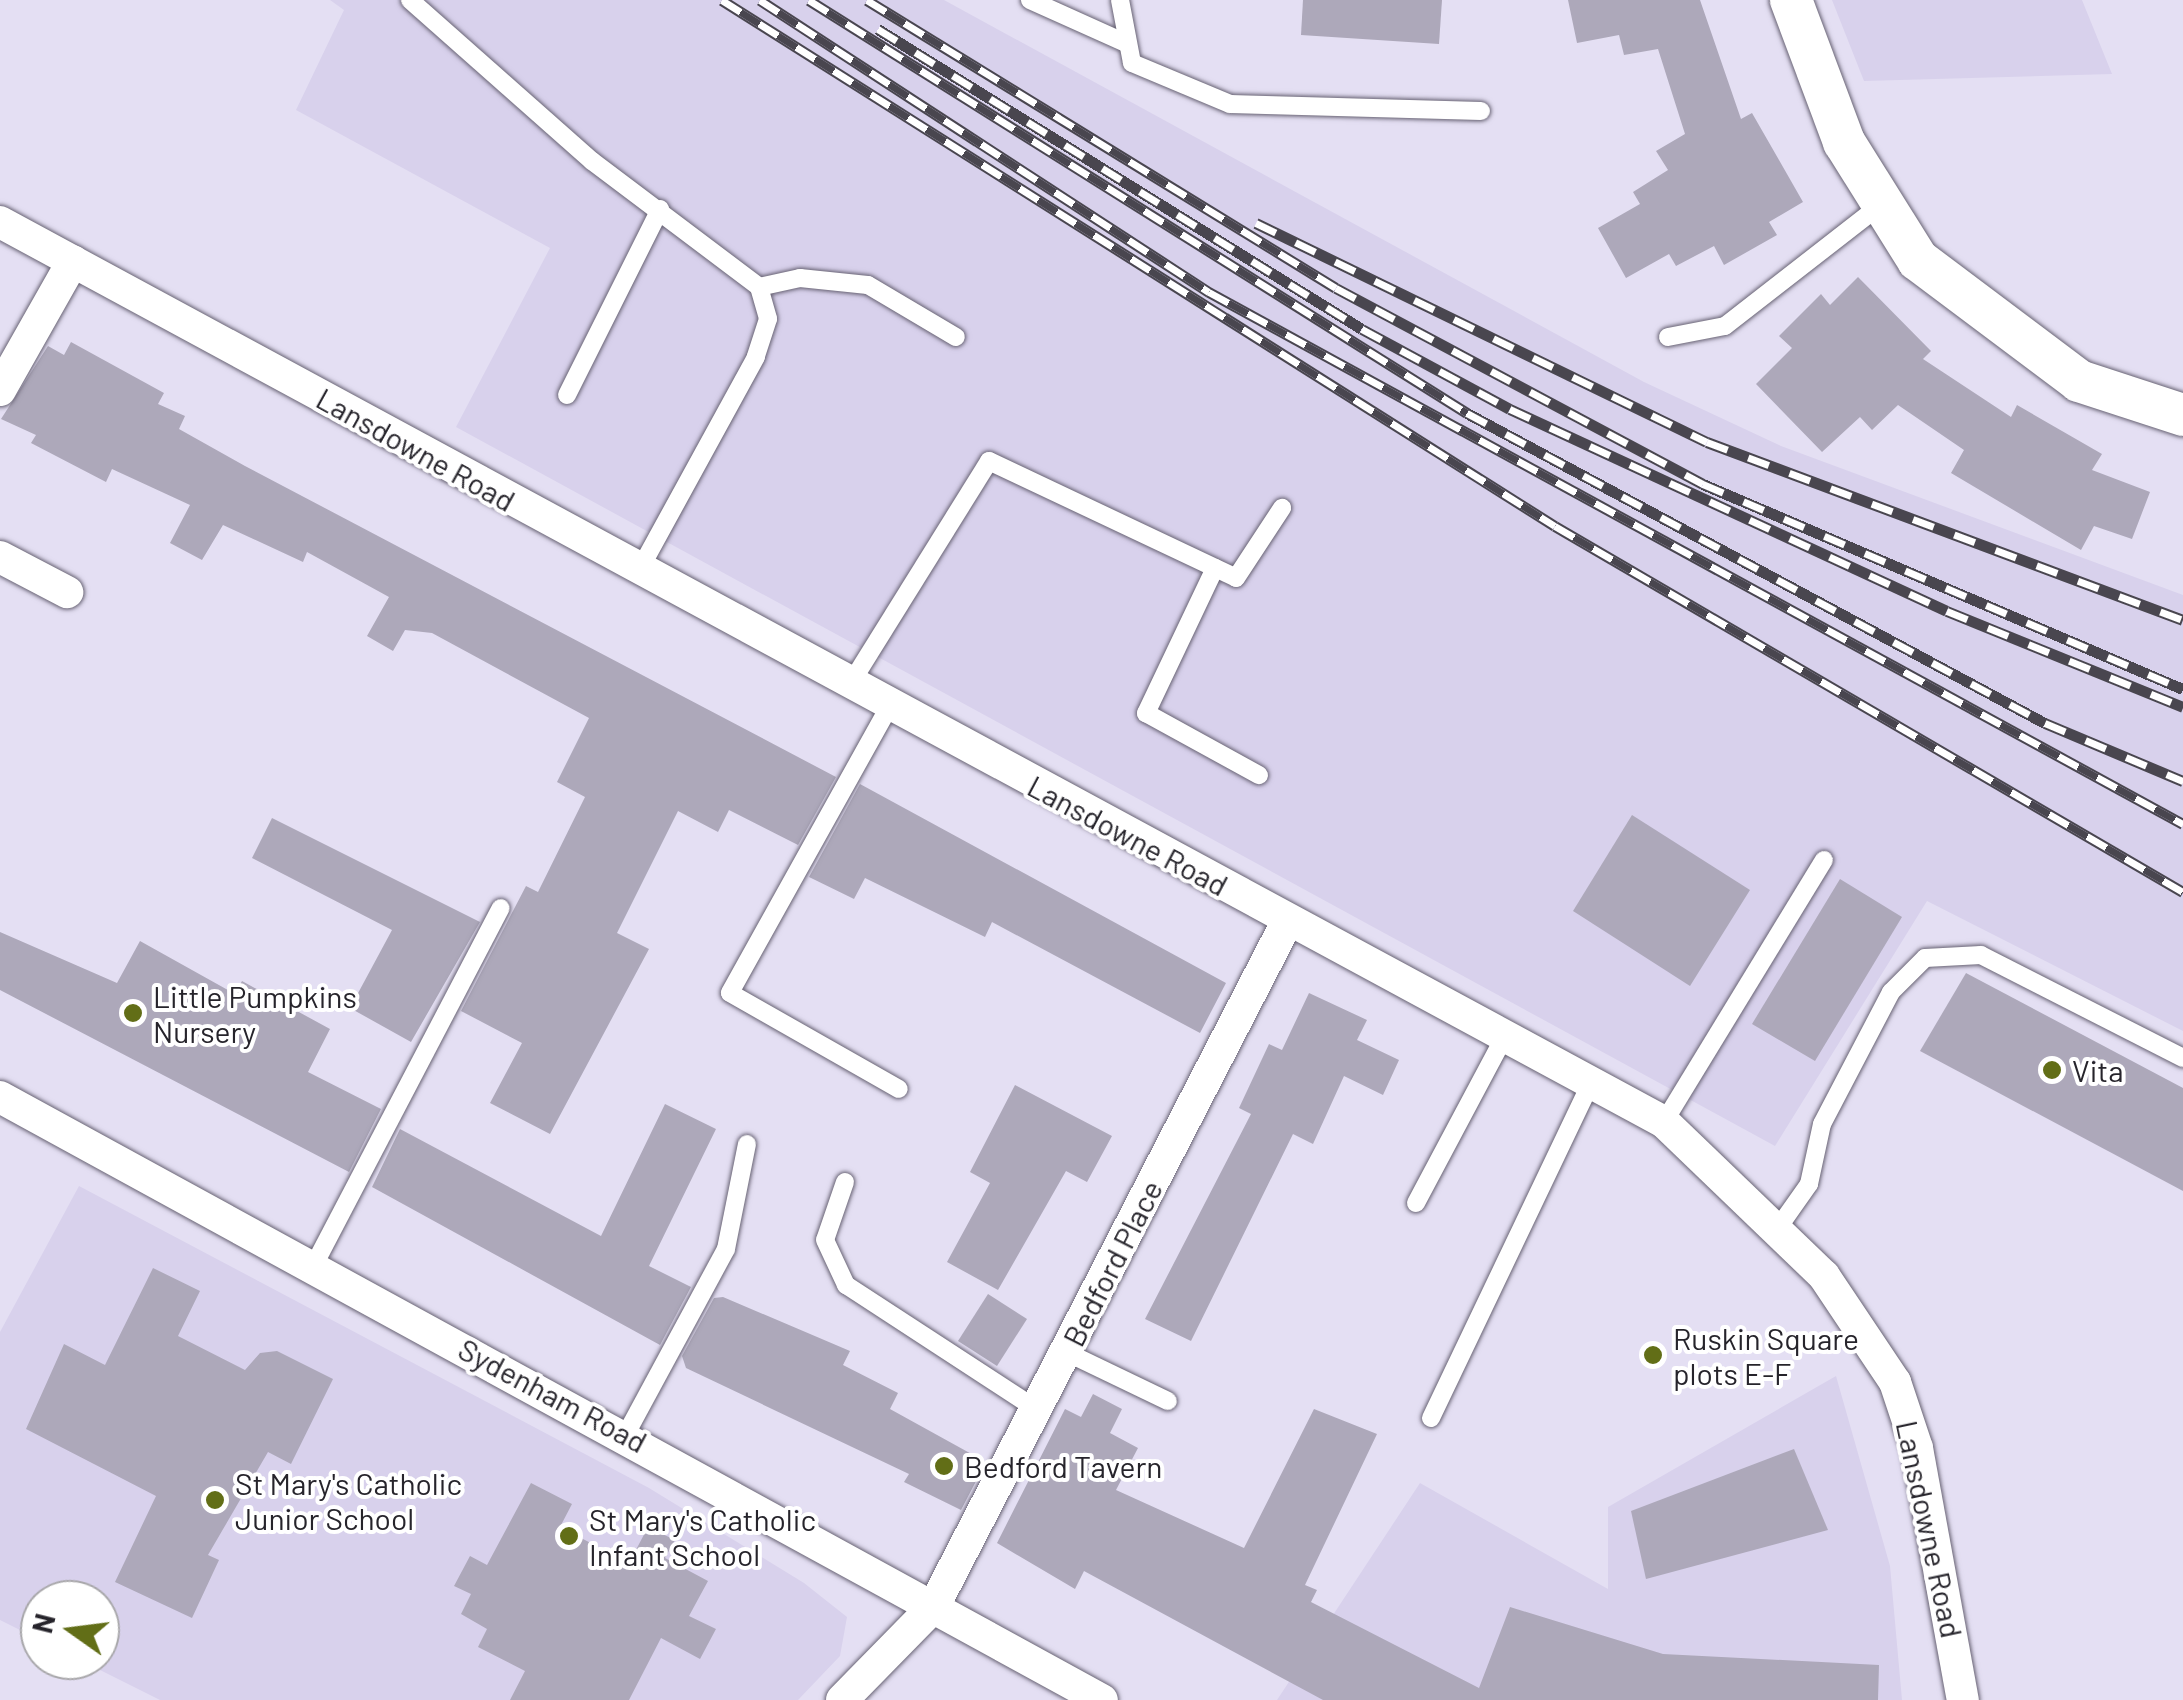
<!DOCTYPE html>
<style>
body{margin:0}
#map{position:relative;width:2183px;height:1700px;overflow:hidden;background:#e4dff3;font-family:Barlow,sans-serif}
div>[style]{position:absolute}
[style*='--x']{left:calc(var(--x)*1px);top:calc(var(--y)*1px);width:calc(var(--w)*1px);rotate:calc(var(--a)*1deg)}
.built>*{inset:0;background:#d8d1ec}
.building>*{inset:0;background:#ada8ba}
.roads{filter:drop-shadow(0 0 2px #676273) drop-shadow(0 0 2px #676273)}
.service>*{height:18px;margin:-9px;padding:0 9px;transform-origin:9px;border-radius:9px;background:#fff}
.minor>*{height:32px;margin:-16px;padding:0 16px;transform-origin:16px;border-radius:16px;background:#fff}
.tertiary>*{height:42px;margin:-21px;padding:0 21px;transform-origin:21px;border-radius:21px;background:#fff}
.rail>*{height:11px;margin-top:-5.5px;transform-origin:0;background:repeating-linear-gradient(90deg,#fff 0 22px,#49464f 0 44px);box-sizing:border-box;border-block:2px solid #49464f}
.dots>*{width:28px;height:28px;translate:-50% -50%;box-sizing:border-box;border:5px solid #fff;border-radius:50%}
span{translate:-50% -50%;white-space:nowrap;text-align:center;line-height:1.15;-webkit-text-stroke:8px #fff;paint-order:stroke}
.street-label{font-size:30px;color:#26242b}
.poi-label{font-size:30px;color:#26242b}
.left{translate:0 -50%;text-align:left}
.north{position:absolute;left:20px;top:1580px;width:100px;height:100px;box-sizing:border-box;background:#fff;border:2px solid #a8a7aa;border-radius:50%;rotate:284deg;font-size:28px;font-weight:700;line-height:40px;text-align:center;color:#26242b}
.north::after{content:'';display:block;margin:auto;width:35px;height:45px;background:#626e17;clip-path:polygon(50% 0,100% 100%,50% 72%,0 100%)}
</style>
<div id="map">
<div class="built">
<i style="clip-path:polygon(330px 0,944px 0,1644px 382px,1781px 446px,2183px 595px,2183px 1031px,1927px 901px,1775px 1146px,456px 427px,550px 248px,296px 110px,344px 10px)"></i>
<i style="clip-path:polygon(1832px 0,2082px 0,2112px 74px,1864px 81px)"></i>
<i style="clip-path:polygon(79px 1186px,649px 1488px,804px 1583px,847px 1617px,840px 1656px,798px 1700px,160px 1700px,80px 1660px,100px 1660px,100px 1600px,40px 1600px,40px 1640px,0 1620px,0 1332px)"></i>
<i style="clip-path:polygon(1836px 1376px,1890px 1566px,1902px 1700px,1277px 1700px,1420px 1483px,1608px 1589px,1608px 1507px)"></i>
</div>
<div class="building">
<i style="clip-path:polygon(1303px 0,1442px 0,1439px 44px,1301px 35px)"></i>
<i style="clip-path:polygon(1568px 0,1700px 0,1741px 119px,1752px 113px,1803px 202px,1769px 222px,1777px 235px,1724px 265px,1714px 246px,1676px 266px,1669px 254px,1626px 278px,1598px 228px,1640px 204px,1633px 192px,1668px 170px,1656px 151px,1685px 134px,1658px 49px,1624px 55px,1619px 35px,1577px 43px)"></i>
<i style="clip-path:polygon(1858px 277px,1931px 351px,1923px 359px,2011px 417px,2017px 405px,2102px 454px,2092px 470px,2150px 492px,2132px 539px,2094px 526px,2081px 550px,1951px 473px,1964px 450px,1898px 405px,1872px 430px,1860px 417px,1822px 452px,1756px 384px,1792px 348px,1779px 336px,1821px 294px,1830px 305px)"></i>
<i style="clip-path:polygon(71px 342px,164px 393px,158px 404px,185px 416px,179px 429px,245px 466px,836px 777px,798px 845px,729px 810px,718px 832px,678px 811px,617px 933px,649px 949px,550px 1134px,490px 1103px,522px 1043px,461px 1011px,526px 886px,538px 892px,585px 797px,557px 782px,589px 718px,432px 633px,405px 630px,393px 651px,367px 636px,389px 597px,307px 552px,303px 562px,223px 525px,202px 560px,170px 543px,190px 505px,112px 469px,106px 482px,31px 443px,36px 435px,1px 419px,48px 346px,64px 355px)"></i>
<i style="clip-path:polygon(860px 784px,1226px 983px,1200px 1033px,992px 922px,985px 937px,865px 878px,854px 899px,809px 877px)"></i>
<i style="clip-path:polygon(1632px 815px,1750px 890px,1690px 986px,1573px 911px)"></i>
<i style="clip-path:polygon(272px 818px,480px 922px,411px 1042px,350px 1008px,392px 930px,252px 858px)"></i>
<i style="clip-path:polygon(1840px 879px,1902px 917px,1815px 1061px,1752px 1024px)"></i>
<i style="clip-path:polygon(0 932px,117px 983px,140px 941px,235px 994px,242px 981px,330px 1029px,308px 1072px,381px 1109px,349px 1172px,0 990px)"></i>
<i style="clip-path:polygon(1966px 973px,2183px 1088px,2183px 1191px,1920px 1051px)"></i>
<i style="clip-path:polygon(1309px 993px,1367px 1020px,1357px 1040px,1399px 1060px,1383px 1095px,1344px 1076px,1313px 1144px,1293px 1134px,1191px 1341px,1145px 1319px,1251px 1114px,1239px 1108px,1269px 1044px,1282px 1050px)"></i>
<i style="clip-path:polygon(1015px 1085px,1112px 1136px,1087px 1182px,1066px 1171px,998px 1290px,947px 1262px,990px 1183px,970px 1172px)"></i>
<i style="clip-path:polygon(665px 1104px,716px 1129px,649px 1266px,691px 1287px,660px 1345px,372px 1187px,400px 1129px,601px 1236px)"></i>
<i style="clip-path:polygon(153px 1268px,200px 1291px,178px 1336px,245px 1370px,260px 1353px,277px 1351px,333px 1379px,291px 1464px,268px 1452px,208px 1555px,219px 1560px,192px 1618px,115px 1582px,156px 1496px,26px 1429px,64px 1344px,105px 1365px)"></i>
<i style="clip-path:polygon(988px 1294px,1027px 1319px,997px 1366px,958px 1341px)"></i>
<i style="clip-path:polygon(723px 1297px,850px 1351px,843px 1365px,898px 1393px,890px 1409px,986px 1462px,961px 1510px,904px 1482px,909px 1474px,686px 1368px,682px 1356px,714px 1298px)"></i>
<i style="clip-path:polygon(1093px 1394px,1122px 1409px,1110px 1433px,1138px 1448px,1116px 1490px,1244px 1548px,1314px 1409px,1377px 1434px,1305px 1585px,1317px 1590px,1311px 1602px,1479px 1688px,1510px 1607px,1663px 1654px,1879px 1665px,1878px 1700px,1323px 1700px,1084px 1571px,1075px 1589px,997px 1543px,1065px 1409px,1081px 1417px)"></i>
<i style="clip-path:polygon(1794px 1449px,1828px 1530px,1646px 1579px,1631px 1511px)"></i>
<i style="clip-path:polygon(531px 1483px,572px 1504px,560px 1527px,629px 1563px,648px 1527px,675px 1540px,665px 1558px,708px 1581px,689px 1616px,716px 1629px,700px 1659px,661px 1638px,629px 1700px,510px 1700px,525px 1671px,478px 1647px,487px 1629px,461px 1614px,471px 1594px,454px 1586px,470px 1556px,487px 1565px)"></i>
</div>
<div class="roads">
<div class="service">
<i style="--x:410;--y:0;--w:243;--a:41.5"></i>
<i style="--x:592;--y:161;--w:209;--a:37"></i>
<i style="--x:759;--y:287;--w:33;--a:74"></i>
<i style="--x:768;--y:319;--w:40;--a:108"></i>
<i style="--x:756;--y:357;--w:244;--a:118.7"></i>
<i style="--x:1030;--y:0;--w:107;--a:24.2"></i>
<i style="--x:1120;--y:0;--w:64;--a:79.2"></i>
<i style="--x:1132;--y:63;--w:106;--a:22.7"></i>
<i style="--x:1230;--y:104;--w:251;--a:1.6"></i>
<i style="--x:759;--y:287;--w:42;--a:-12.4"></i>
<i style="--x:800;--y:278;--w:68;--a:5.9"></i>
<i style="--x:868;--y:285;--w:102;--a:30.6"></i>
<i style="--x:1668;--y:337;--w:58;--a:-10.9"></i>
<i style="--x:1725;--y:326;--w:194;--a:-37.9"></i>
<i style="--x:567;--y:395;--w:208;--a:-63.4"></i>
<i style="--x:1215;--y:568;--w:161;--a:115.4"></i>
<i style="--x:1146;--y:713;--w:129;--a:28.8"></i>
<i style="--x:849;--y:686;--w:265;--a:-58.1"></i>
<i style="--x:989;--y:461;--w:273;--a:25.3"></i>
<i style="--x:1236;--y:578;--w:84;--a:-56.7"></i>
<i style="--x:889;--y:707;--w:327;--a:119.1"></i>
<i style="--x:730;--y:993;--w:194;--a:29.6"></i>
<i style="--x:1664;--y:1122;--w:307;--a:-58.6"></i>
<i style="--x:845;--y:1182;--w:61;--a:109"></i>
<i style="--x:825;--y:1240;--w:50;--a:65"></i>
<i style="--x:846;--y:1285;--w:227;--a:33.1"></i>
<i style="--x:1416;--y:1203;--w:191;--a:-62"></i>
<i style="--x:1778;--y:1228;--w:54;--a:-54.8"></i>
<i style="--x:1809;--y:1184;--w:61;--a:-77.8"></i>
<i style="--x:1822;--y:1124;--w:149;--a:-62.4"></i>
<i style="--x:1891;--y:992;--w:48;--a:-45"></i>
<i style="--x:1925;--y:958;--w:56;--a:-3.1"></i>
<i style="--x:1981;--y:955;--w:227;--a:27"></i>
<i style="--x:313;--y:1267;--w:405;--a:-62.4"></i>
<i style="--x:1066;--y:1352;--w:113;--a:25.7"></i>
<i style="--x:1431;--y:1418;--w:376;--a:-64.5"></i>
<i style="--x:626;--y:1434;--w:210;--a:-61.6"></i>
<i style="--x:726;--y:1249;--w:107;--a:-78.7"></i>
</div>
<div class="minor">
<i style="--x:0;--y:222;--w:1892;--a:28.41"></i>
<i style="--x:1664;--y:1122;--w:222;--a:43.9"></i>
<i style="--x:1824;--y:1276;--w:128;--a:56.2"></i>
<i style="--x:1895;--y:1382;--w:70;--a:71.6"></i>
<i style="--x:1917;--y:1448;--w:256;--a:79.7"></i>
<i style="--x:0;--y:390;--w:148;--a:-60.5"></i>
<i style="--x:0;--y:557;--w:76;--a:27.6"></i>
<i style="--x:0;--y:1097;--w:1256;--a:28.69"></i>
<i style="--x:842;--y:1700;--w:132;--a:-45.6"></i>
<i style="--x:934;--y:1606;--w:772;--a:-62.7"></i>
</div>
<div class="tertiary">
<i style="--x:1791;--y:0;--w:152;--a:69.5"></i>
<i style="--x:1844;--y:142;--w:139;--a:57.9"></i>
<i style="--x:1918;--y:260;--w:201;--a:36.9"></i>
<i style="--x:2079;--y:381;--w:109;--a:18.1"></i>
</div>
</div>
<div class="rail">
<i style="--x:722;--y:0;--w:985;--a:32.27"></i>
<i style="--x:1555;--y:526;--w:727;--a:30.23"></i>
<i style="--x:760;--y:0;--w:536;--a:33.04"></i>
<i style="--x:1209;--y:292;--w:1110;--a:28.64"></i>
<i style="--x:809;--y:0;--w:777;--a:32.11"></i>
<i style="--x:1467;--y:413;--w:656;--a:28.21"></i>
<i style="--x:2045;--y:723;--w:150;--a:22.8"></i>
<i style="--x:867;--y:0;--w:550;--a:31.55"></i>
<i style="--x:1336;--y:288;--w:416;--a:28.1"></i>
<i style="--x:1703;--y:484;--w:522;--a:23.13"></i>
<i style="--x:878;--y:29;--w:569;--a:31.79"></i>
<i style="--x:1362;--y:329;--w:168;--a:28.4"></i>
<i style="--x:1510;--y:409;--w:481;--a:24.8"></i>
<i style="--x:1947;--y:611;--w:255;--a:22.1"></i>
<i style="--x:1256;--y:223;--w:501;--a:25.9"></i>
<i style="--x:1707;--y:442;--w:508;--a:20.5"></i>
</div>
<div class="dots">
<i style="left:133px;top:1013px;background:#626e17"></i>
<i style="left:2052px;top:1070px;background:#626e17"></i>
<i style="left:1653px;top:1355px;background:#626e17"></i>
<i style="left:944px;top:1466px;background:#626e17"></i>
<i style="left:215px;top:1500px;background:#626e17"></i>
<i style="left:569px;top:1536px;background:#626e17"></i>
</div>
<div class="street-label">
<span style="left:416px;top:449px;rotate:29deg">Lansdowne Road</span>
<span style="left:1128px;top:835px;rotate:28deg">Lansdowne Road</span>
<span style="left:1112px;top:1263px;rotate:-63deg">Bedford Place</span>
<span style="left:553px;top:1395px;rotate:28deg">Sydenham Road</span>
<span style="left:1930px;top:1529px;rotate:78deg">Lansdowne Road</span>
</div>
<div class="poi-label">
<span class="left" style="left:153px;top:1013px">Little Pumpkins<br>Nursery</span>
<span class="left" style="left:2072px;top:1070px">Vita</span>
<span class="left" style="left:1673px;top:1355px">Ruskin Square<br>plots E-F</span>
<span class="left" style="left:964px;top:1466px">Bedford Tavern</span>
<span class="left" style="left:235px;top:1500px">St Mary's Catholic<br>Junior School</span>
<span class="left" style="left:589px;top:1536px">St Mary's Catholic<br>Infant School</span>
</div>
<div class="north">N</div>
</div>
